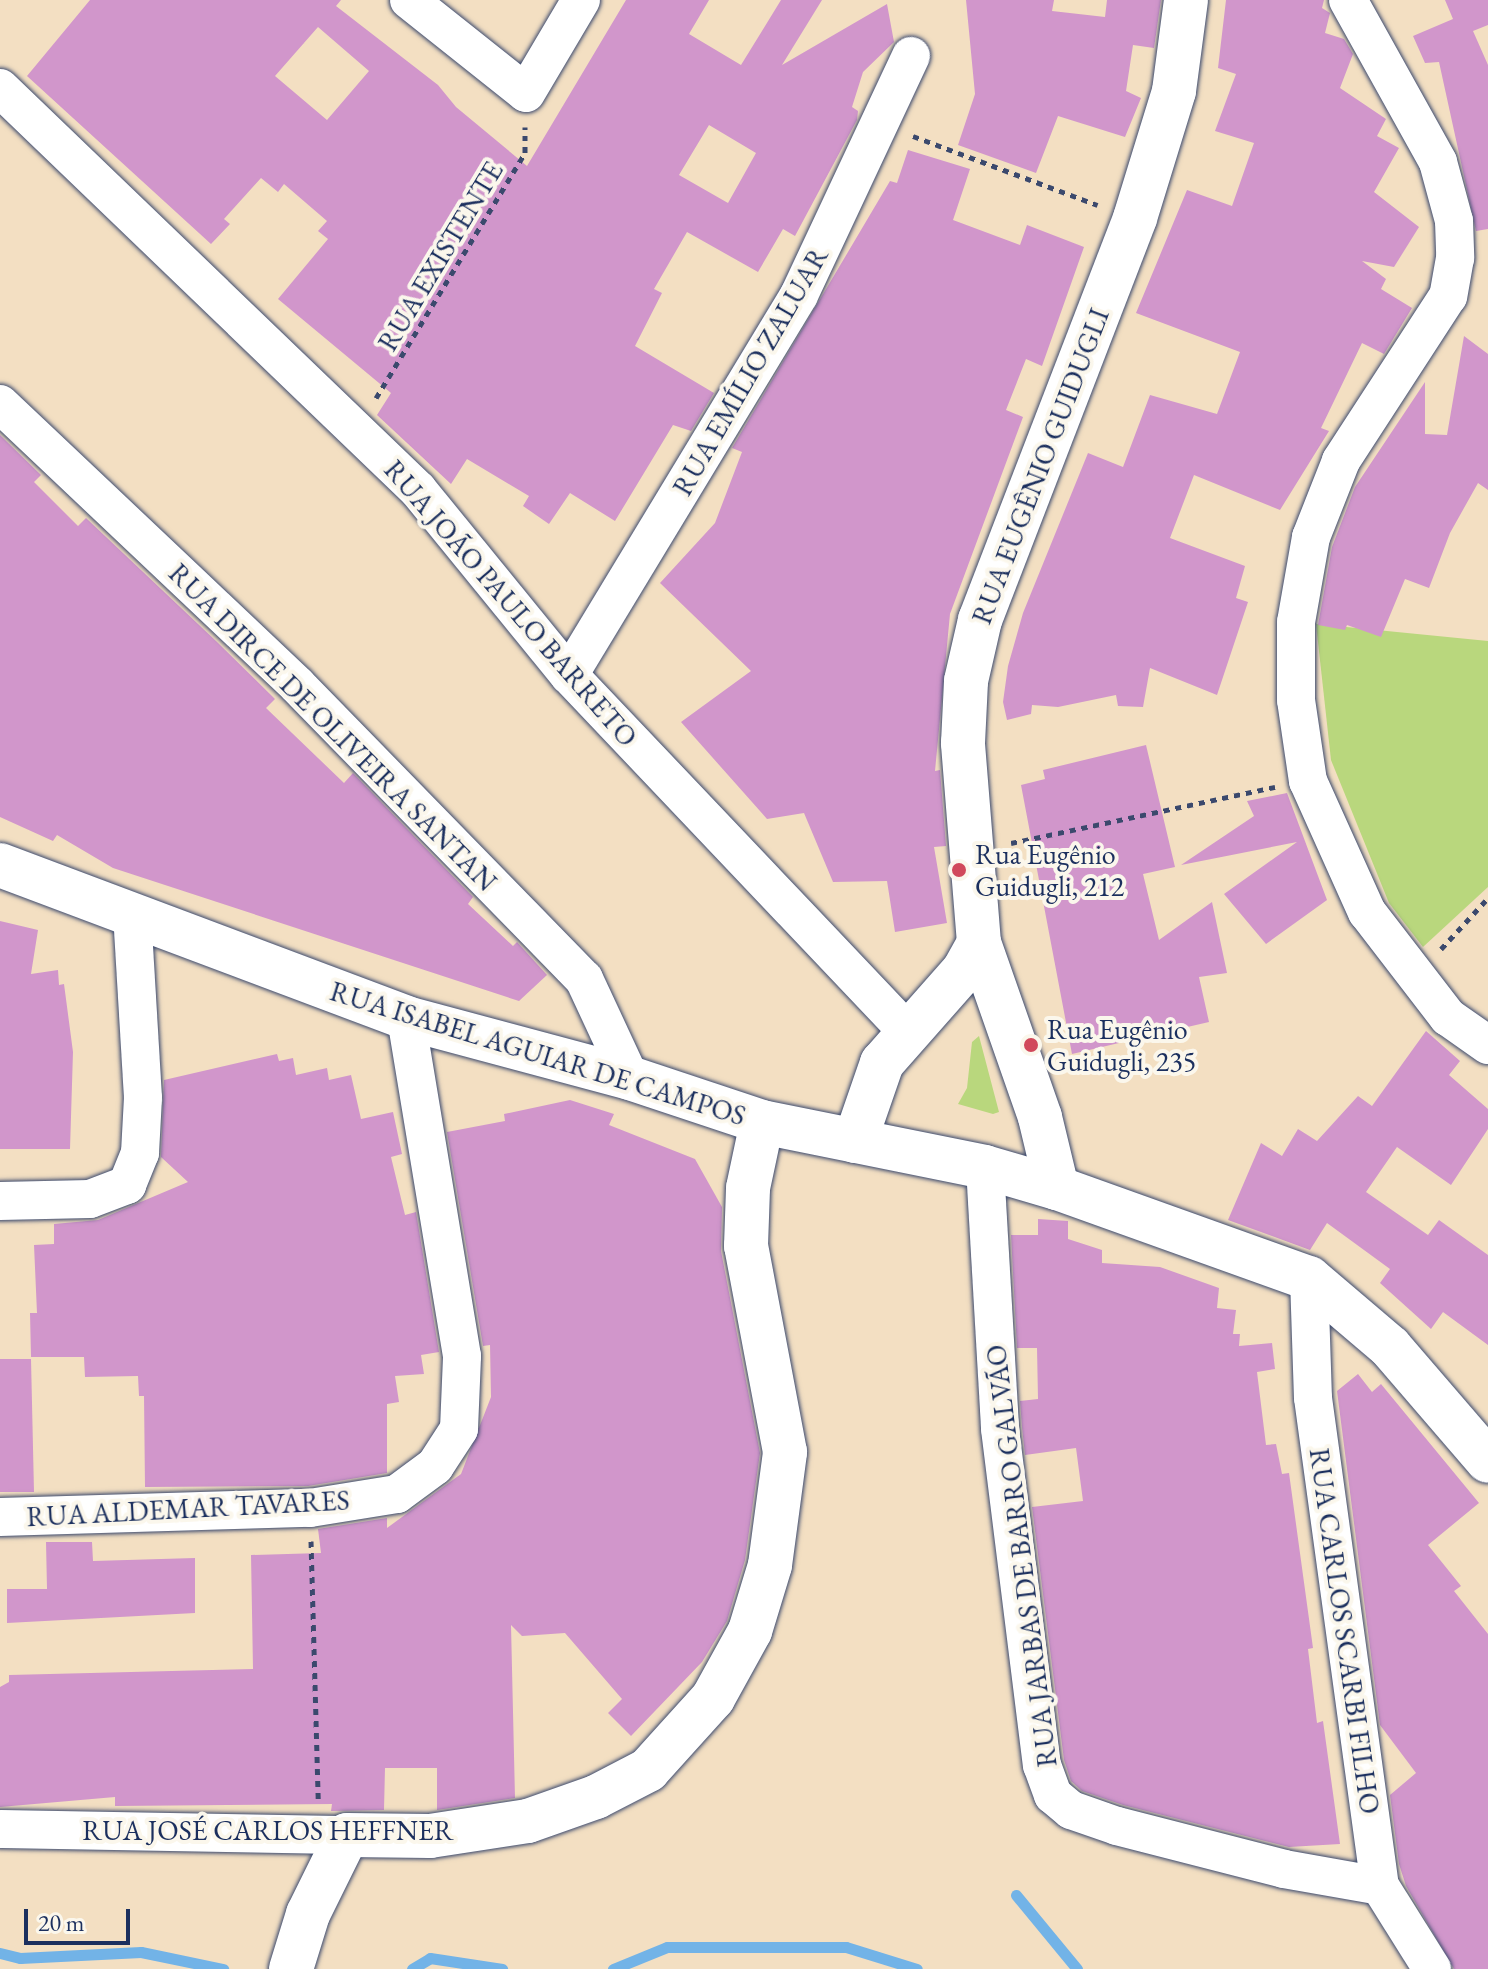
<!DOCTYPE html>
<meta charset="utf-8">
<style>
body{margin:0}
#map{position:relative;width:1488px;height:1969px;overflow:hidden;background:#f3dfc2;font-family:"EB Garamond",serif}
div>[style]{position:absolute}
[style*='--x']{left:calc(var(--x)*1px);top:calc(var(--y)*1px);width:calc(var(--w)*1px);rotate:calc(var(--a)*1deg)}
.green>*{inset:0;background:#b9d77d}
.stream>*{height:11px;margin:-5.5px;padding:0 5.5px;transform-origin:5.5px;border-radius:5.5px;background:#72b3e7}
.building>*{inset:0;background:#d196cb}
.path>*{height:5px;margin-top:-2.5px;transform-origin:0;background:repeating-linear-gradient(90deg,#3b496d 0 6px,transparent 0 12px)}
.roads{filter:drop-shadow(0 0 2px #3b496d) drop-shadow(0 0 2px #3b496d)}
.minor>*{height:38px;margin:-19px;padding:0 19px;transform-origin:19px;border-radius:19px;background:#fff}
.tertiary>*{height:44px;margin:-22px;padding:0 22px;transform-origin:22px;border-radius:22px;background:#fff}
.secondary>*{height:44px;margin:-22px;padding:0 22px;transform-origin:22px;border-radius:22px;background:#fff}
.dots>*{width:22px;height:22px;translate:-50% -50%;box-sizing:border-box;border:4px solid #fbf7ec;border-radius:50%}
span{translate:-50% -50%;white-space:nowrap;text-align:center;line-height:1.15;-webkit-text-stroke:8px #fbf7ec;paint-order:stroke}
.street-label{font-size:28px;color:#1b2f5e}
.poi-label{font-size:28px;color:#1b2f5e}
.left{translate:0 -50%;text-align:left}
.scale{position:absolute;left:24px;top:1909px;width:106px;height:36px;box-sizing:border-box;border:4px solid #1b2f5e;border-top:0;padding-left:10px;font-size:24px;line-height:28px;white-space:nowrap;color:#1b2f5e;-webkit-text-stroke:6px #fbf7ec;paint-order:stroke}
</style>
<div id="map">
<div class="green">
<i style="clip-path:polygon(1316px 624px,1488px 641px,1488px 887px,1423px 947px,1389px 903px,1331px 760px)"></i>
<i style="clip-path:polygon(979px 1036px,999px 1112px,993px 1114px,958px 1104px,967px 1088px,972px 1042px)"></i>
</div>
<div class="stream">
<i style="--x:1016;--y:1895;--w:96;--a:50.5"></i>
<i style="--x:0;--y:1953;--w:21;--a:14"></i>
<i style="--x:20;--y:1958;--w:121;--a:-2.8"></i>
<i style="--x:141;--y:1952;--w:84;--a:11.7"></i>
<i style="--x:412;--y:1969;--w:21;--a:-31"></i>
<i style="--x:430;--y:1958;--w:73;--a:8.7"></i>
<i style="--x:613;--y:1969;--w:58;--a:-22.2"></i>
<i style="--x:667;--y:1947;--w:179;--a:0"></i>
<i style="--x:846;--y:1947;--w:74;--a:17.2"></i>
</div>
<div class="building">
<i style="clip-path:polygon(evenodd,90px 0,341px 0,336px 6px,438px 85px,456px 107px,527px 166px,626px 0,709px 0,689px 34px,741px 65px,781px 0,822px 0,782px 65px,887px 4px,894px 42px,863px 72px,852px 107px,858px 111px,857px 120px,795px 236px,783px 229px,758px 272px,687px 232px,654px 289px,662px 293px,635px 346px,714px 393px,691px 431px,673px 425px,615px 521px,570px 493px,549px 524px,523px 506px,529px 496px,467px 459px,451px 484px,377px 415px,391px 393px,278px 299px,328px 239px,318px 231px,327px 221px,284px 184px,278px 192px,261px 178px,224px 219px,230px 224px,211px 244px,27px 76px,90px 0,318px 27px,369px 71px,327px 120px,275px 76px,318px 27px,90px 0,709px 125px,756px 153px,728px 203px,679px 175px,709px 125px)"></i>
<i style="clip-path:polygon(966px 0,1054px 0,1052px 11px,1105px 17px,1107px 0,1161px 0,1154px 48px,1133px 45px,1126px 91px,1141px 98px,1125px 137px,1058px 116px,1036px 173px,958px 145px,975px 94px)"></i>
<i style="clip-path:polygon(1226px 0,1324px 0,1322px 8px,1330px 13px,1325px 33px,1344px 39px,1353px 54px,1340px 88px,1386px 119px,1377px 136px,1399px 148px,1374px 192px,1419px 227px,1394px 267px,1362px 261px,1386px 279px,1381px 289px,1412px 308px,1384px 354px,1362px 343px,1321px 428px,1329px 431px,1280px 510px,1194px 475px,1170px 538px,1245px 566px,1236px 598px,1248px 602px,1217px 695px,1150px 668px,1143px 707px,1118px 706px,1116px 695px,1058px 707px,1032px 705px,1031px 714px,1007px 720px,1003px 702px,1008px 666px,1023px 613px,1088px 453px,1123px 467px,1150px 395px,1217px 414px,1240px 352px,1136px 313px,1187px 190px,1232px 206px,1254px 143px,1215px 131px,1236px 74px,1218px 68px)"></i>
<i style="clip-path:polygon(1445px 0,1488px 0,1488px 25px,1473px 31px,1488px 65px,1488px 229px,1476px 231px,1439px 62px,1425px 63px,1413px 36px,1453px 19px)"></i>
<i style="clip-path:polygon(908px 150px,970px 169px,953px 220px,1020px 245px,1027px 225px,1084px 247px,1042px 366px,1026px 359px,1006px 410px,1023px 417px,950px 614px,935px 771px,940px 770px,946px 846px,934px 847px,947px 923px,895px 932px,887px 881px,833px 882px,804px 813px,767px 819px,681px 722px,751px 671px,660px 583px,715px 523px,742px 452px,732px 448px,890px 181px,897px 183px)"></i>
<i style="clip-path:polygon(1464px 336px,1488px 354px,1488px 490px,1478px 483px,1450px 533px,1429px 588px,1405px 579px,1381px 637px,1347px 625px,1345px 630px,1318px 625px,1332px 547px,1355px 487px,1425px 382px,1425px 434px,1447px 435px)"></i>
<i style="clip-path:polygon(0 435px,41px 475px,34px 482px,78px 526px,86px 518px,216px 641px,275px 699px,266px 708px,344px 783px,353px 773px,473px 897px,468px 904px,513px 946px,517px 942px,547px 975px,519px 1001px,113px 868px,57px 835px,53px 841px,0 817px)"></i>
<i style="clip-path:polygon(1146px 745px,1175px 867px,1143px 874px,1159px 940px,1212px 902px,1227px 973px,1199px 977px,1209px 1022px,1170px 1031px,1118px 1034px,1119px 1043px,1072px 1054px,1021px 785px,1045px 779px,1043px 770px)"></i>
<i style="clip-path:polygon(1287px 793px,1327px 900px,1266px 944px,1224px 894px,1297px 842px,1181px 865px,1254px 816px,1247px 801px)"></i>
<i style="clip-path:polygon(0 921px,38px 930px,31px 974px,58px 970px,59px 985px,64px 984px,73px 1052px,70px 1149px,0 1149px)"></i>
<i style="clip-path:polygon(1426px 1031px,1460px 1061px,1449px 1075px,1488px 1109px,1488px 1129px,1451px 1185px,1397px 1147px,1366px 1192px,1428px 1235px,1439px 1220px,1488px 1255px,1488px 1345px,1443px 1312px,1431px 1329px,1380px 1283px,1390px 1269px,1327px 1223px,1310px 1250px,1228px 1220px,1261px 1143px,1282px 1156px,1298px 1129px,1317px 1141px,1358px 1096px,1372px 1106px)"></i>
<i style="clip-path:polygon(277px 1054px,279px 1061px,293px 1058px,296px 1075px,327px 1068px,329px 1080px,351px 1075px,361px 1119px,393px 1112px,402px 1154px,391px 1157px,405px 1215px,416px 1212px,439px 1352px,421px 1355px,424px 1374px,395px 1376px,399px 1402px,387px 1404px,387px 1473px,308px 1486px,145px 1487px,144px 1396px,139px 1396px,138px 1376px,85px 1377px,84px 1357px,31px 1357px,30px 1313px,37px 1313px,34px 1245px,54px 1244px,54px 1224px,98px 1220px,188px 1182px,161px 1157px,164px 1080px)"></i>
<i style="clip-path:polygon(570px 1100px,614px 1114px,609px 1125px,695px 1159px,722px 1207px,721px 1251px,760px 1453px,745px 1560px,727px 1621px,702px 1662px,631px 1736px,608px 1713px,622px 1699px,565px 1633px,522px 1636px,511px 1625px,515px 1798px,437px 1810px,437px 1768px,385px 1768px,384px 1810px,331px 1811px,332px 1804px,115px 1806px,115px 1797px,0 1807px,0 1687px,9px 1682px,9px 1675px,253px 1669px,251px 1555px,321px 1553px,318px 1529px,387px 1518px,387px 1528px,461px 1474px,491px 1397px,490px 1345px,483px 1346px,447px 1132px,505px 1121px,504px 1114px)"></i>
<i style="clip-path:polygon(1038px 1219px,1068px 1221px,1068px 1239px,1102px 1250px,1102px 1263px,1160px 1267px,1219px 1288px,1217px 1308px,1236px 1310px,1233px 1334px,1240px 1334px,1239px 1346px,1272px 1343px,1275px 1369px,1257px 1372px,1266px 1445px,1276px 1444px,1282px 1474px,1289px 1473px,1313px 1648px,1308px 1649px,1317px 1723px,1323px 1721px,1340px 1844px,1289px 1847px,1123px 1805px,1082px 1791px,1071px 1781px,1064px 1760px,1032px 1507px,1083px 1501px,1076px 1448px,1025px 1455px,1022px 1427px,1020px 1401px,1038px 1399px,1037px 1348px,1017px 1348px,1011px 1235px,1038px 1235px)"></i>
<i style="clip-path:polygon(0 1359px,31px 1359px,34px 1492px,0 1492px)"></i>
<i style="clip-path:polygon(1358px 1374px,1372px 1392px,1381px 1384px,1479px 1503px,1428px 1545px,1461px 1586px,1454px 1591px,1488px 1634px,1488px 1969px,1454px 1969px,1406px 1886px,1399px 1864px,1390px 1795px,1416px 1773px,1380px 1725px,1337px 1391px)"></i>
<i style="clip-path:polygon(46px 1542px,92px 1542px,93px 1561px,195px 1558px,195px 1613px,7px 1623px,7px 1589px,47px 1589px)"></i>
</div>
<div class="path">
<i style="--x:913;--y:136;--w:197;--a:20.5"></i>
<i style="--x:376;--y:398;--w:287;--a:-58.7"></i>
<i style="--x:525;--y:153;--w:26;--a:-90"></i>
<i style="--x:1011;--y:843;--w:270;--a:-12"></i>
<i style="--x:1441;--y:949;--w:69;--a:-47.3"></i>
<i style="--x:311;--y:1541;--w:258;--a:88.4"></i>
</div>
<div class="roads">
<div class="minor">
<i style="--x:409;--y:0;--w:149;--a:38.5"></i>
<i style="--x:526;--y:93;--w:108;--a:-59.4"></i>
<i style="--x:1348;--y:0;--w:185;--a:60.9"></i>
<i style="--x:1438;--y:162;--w:61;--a:74.8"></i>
<i style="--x:1454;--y:221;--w:37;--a:88"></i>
<i style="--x:1455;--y:258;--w:39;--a:100"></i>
<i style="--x:1448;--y:296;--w:197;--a:123"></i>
<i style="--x:1341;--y:461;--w:82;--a:111.5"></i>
<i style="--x:1311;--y:537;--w:86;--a:100"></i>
<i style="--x:1296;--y:622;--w:78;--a:90"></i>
<i style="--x:1296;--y:700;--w:82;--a:81.6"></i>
<i style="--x:1308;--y:781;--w:144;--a:65.8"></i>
<i style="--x:1367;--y:912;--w:133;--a:52.4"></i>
<i style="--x:1448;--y:1017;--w:49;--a:35"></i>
<i style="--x:0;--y:88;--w:580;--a:43.88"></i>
<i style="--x:418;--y:490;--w:239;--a:50.8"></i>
<i style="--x:569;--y:675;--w:489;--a:46.5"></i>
<i style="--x:0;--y:404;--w:409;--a:43.4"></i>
<i style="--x:297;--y:685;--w:411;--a:45.7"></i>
<i style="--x:584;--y:979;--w:109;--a:65.1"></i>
<i style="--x:569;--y:675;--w:444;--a:-58.8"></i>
<i style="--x:799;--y:295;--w:264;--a:-64.9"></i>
<i style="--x:985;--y:1167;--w:262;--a:86.7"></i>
<i style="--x:1000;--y:1429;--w:339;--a:82.9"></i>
<i style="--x:1042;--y:1765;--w:32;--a:70"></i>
<i style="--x:1053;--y:1795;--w:23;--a:40"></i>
<i style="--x:1071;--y:1810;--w:49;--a:19.2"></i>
<i style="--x:1117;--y:1826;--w:172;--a:14.4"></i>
<i style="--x:1284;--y:1869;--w:97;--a:10"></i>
<i style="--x:0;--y:1201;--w:90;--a:-1.3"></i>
<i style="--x:90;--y:1199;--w:40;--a:-21"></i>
<i style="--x:127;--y:1185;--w:35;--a:-68"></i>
<i style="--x:140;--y:1153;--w:55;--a:-86.9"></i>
<i style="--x:143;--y:1098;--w:185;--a:-93.4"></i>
<i style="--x:1309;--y:1278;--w:120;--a:88.1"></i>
<i style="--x:1313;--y:1398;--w:493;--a:82.2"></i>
<i style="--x:1380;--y:1886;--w:98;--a:57.9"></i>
<i style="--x:0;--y:1517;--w:310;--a:-1.7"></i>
<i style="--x:310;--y:1508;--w:88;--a:-9.1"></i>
<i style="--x:397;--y:1494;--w:47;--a:-36.4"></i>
<i style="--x:435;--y:1466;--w:44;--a:-57"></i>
<i style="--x:459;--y:1429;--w:73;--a:-87.6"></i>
<i style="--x:462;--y:1356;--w:343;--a:-99.4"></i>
<i style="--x:0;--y:1829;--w:347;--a:1"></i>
</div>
<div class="tertiary">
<i style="--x:0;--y:865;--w:434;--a:20.6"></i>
<i style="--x:406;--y:1018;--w:232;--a:15"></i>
<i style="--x:630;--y:1078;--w:139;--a:18.4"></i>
<i style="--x:1057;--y:1188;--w:268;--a:19.7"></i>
<i style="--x:1309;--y:1278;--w:106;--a:40.4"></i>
<i style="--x:1390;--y:1347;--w:150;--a:49.3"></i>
</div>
<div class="secondary">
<i style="--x:855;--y:1141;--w:83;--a:-70.9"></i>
<i style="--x:882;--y:1063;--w:124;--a:-48.6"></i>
<i style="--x:964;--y:970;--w:31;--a:-61"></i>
<i style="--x:1057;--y:1188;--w:73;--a:-103.5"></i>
<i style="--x:1040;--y:1117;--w:184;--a:-109.3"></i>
<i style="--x:979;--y:943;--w:201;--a:-94.6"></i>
<i style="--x:963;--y:743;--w:62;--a:-87.2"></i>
<i style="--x:966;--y:681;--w:63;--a:-77.1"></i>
<i style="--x:980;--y:620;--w:431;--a:-68.9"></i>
<i style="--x:1135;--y:218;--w:133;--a:-72.9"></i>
<i style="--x:1174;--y:91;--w:92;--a:-82.5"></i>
<i style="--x:291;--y:1969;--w:58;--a:-72.8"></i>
<i style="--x:308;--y:1914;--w:88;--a:-63.7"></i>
<i style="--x:347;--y:1835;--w:83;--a:0.7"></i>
<i style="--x:430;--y:1836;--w:99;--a:-8.7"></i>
<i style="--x:528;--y:1821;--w:72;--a:-19.4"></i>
<i style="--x:596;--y:1797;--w:59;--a:-27.4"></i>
<i style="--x:648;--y:1770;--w:97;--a:-47.9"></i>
<i style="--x:713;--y:1698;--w:77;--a:-61.1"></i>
<i style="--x:750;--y:1631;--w:69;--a:-73.1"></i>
<i style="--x:770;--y:1565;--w:114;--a:-82.4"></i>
<i style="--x:785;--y:1452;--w:210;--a:-100.7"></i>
<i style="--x:746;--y:1246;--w:58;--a:-88"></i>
<i style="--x:748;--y:1188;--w:67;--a:-78"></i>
<i style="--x:762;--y:1122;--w:227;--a:11.4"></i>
<i style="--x:985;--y:1167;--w:75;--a:16.3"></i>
</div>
</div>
<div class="dots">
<i style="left:959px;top:870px;background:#d1495b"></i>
<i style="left:1031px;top:1045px;background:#d1495b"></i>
</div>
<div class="street-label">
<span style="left:440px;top:256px;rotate:-59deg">RUA EXISTENTE</span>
<span style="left:750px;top:371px;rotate:-60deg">RUA EMÍLIO ZALUAR</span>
<span style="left:1040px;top:466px;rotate:-69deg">RUA EUGÊNIO GUIDUGLI</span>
<span style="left:511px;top:603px;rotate:49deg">RUA JOÃO PAULO BARRETO</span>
<span style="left:333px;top:727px;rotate:45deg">RUA DIRCE DE OLIVEIRA SANTAN</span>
<span style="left:538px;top:1053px;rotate:17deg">RUA ISABEL AGUIAR DE CAMPOS</span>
<span style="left:188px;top:1508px;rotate:-3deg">RUA ALDEMAR TAVARES</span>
<span style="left:1021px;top:1556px;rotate:-97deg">RUA JARBAS DE BARRO GALVÃO</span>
<span style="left:1345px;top:1631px;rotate:82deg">RUA CARLOS SCARBI FILHO</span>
<span style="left:268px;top:1830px">RUA JOSÉ CARLOS HEFFNER</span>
</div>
<div class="poi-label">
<span class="left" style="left:975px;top:870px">Rua Eugênio<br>Guidugli, 212</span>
<span class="left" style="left:1047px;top:1045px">Rua Eugênio<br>Guidugli, 235</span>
</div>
<div class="scale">20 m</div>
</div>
